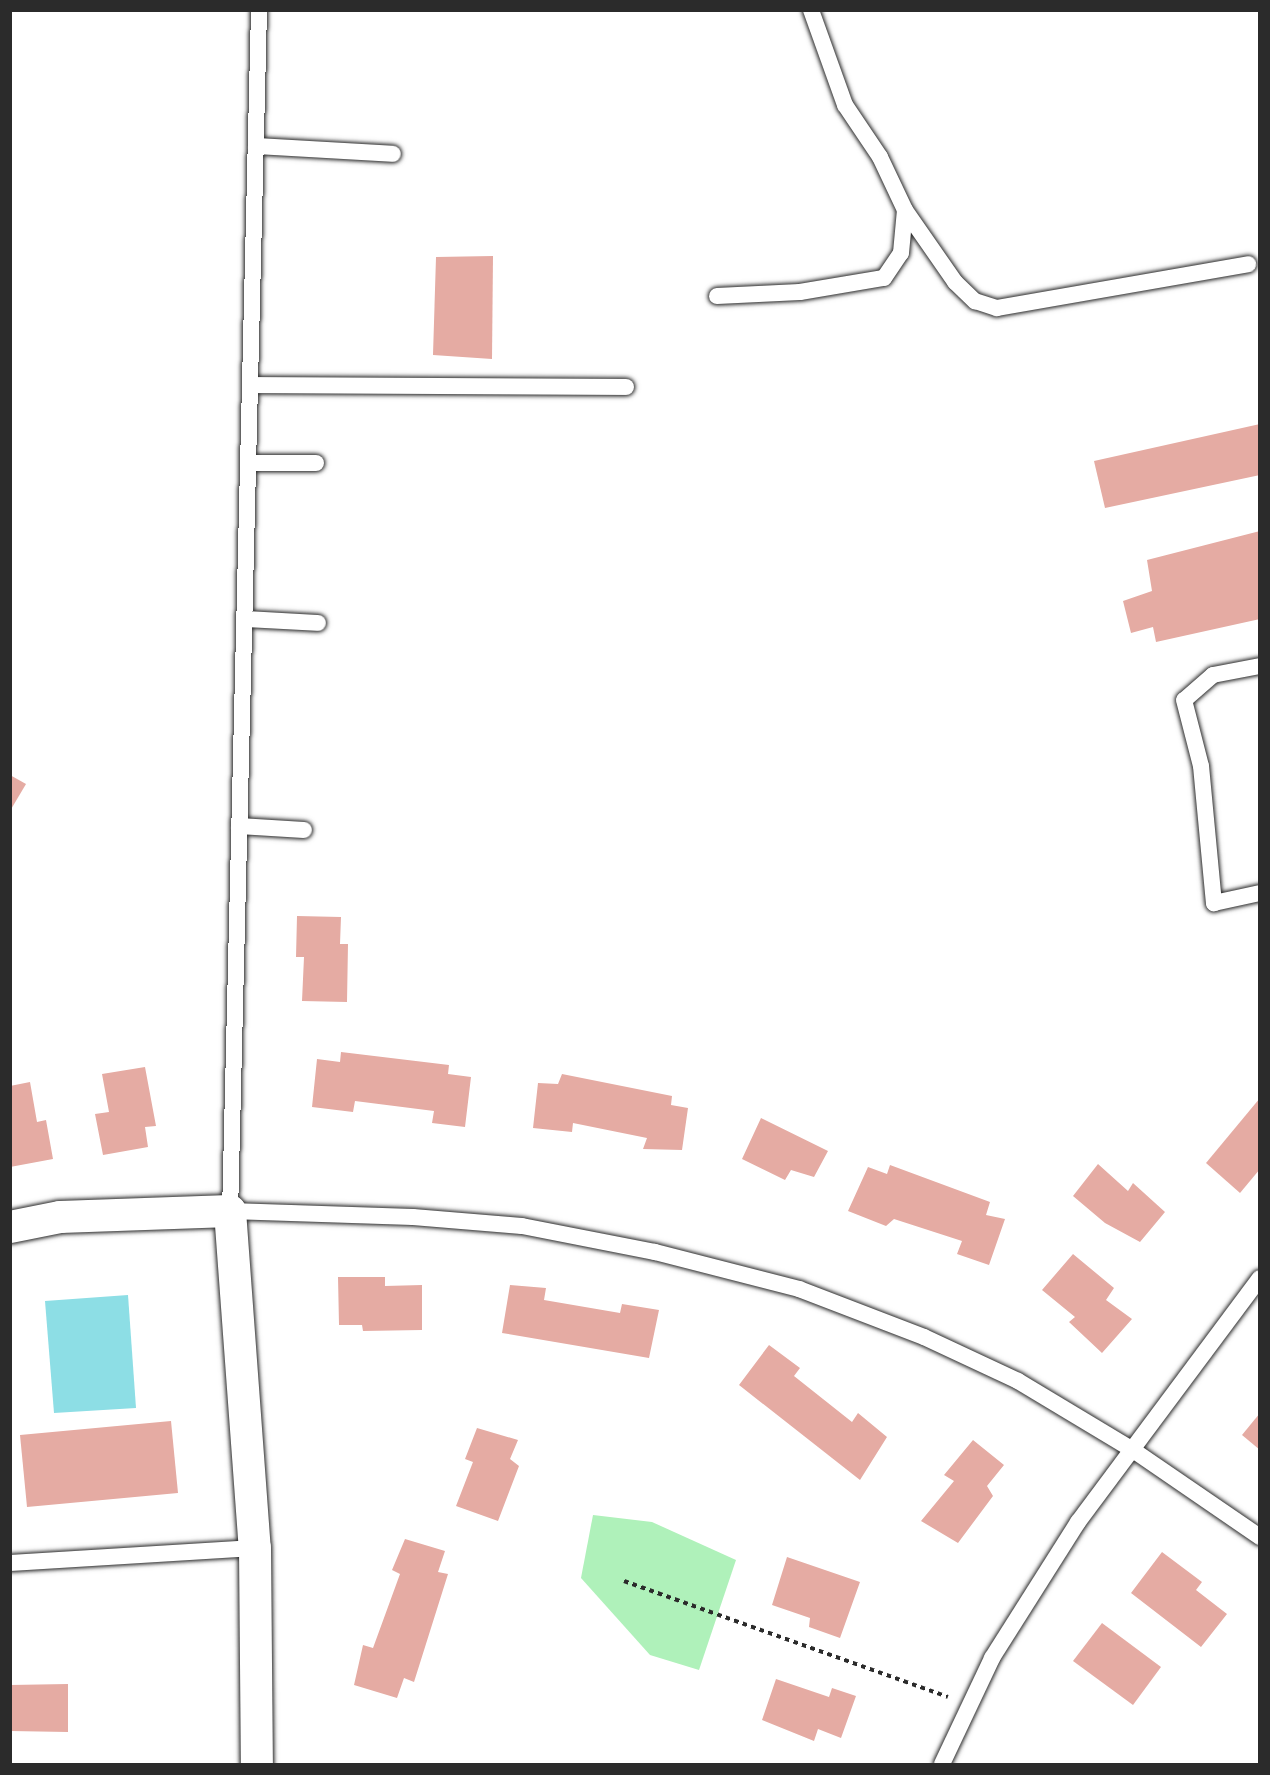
<!DOCTYPE html>
<style>
body{margin:0}
#map{position:relative;width:1270px;height:1775px;overflow:hidden;background:#fff;font-family:"Gochi Hand",sans-serif}
div>[style]{position:absolute}
[style*='--x']{left:calc(var(--x)*1px);top:calc(var(--y)*1px);width:calc(var(--w)*1px);rotate:calc(var(--a)*1deg)}
.green>*{inset:0;background:#aff1ba}
.water>*{inset:0;background:#8ddee5}
.building>*{inset:0;background:#e5aba3}
.path>*{height:4px;margin-top:-2px;transform-origin:0;background:repeating-linear-gradient(90deg,#2b2b2b 0 4.5px,transparent 0 9px)}
.roads{filter:drop-shadow(0 0 2px #2b2b2b) drop-shadow(0 0 2px #2b2b2b)}
.service>*{height:16px;margin:-8px;padding:0 8px;transform-origin:8px;border-radius:8px;background:#fff}
.minor>*{height:32px;margin:-16px;padding:0 16px;transform-origin:16px;border-radius:16px;background:#fff}
span{translate:-50% -50%;white-space:nowrap;text-align:center;line-height:1.15;-webkit-text-stroke:5px #fff;paint-order:stroke}
.frame{position:absolute;inset:0;border:12px solid #2b2b2b;pointer-events:none}
</style>
<div id="map">
<div class="green">
<i style="clip-path:polygon(593px 1515px,652px 1522px,736px 1560px,699px 1670px,650px 1655px,581px 1578px)"></i>
</div>
<div class="water">
<i style="clip-path:polygon(128px 1295px,136px 1408px,54px 1413px,45px 1301px)"></i>
</div>
<div class="building">
<i style="clip-path:polygon(493px 256px,492px 359px,433px 355px,436px 257px)"></i>
<i style="clip-path:polygon(1260px 424px,1260px 475px,1105px 508px,1094px 461px)"></i>
<i style="clip-path:polygon(1260px 531px,1260px 619px,1156px 642px,1153px 627px,1131px 633px,1123px 601px,1152px 591px,1147px 560px)"></i>
<i style="clip-path:polygon(10px 775px,26px 784px,10px 811px)"></i>
<i style="clip-path:polygon(297px 916px,341px 917px,340px 944px,348px 944px,347px 1002px,302px 1001px,304px 957px,296px 957px)"></i>
<i style="clip-path:polygon(341px 1052px,449px 1065px,448px 1074px,471px 1077px,465px 1127px,432px 1123px,434px 1111px,355px 1101px,353px 1112px,312px 1107px,317px 1059px,340px 1062px)"></i>
<i style="clip-path:polygon(145px 1067px,156px 1126px,145px 1127px,148px 1147px,103px 1155px,95px 1114px,109px 1112px,102px 1074px)"></i>
<i style="clip-path:polygon(562px 1074px,672px 1096px,671px 1105px,688px 1108px,682px 1150px,643px 1149px,647px 1138px,573px 1123px,572px 1132px,533px 1128px,538px 1083px,558px 1084px)"></i>
<i style="clip-path:polygon(30px 1082px,37px 1122px,46px 1120px,53px 1159px,10px 1167px,10px 1086px)"></i>
<i style="clip-path:polygon(1260px 1098px,1260px 1169px,1240px 1193px,1206px 1163px)"></i>
<i style="clip-path:polygon(761px 1118px,828px 1151px,814px 1177px,791px 1170px,785px 1180px,742px 1159px)"></i>
<i style="clip-path:polygon(1098px 1164px,1128px 1191px,1133px 1183px,1165px 1212px,1140px 1242px,1105px 1223px,1073px 1196px)"></i>
<i style="clip-path:polygon(890px 1165px,990px 1202px,986px 1215px,1005px 1219px,989px 1265px,957px 1254px,962px 1241px,894px 1219px,886px 1226px,848px 1211px,868px 1167px,887px 1174px)"></i>
<i style="clip-path:polygon(1073px 1254px,1114px 1288px,1106px 1300px,1132px 1319px,1102px 1353px,1069px 1322px,1075px 1317px,1042px 1290px)"></i>
<i style="clip-path:polygon(338px 1277px,385px 1277px,385px 1286px,422px 1285px,422px 1330px,363px 1331px,362px 1325px,339px 1325px)"></i>
<i style="clip-path:polygon(510px 1285px,546px 1288px,544px 1300px,620px 1313px,622px 1304px,659px 1310px,649px 1358px,502px 1333px)"></i>
<i style="clip-path:polygon(769px 1345px,800px 1368px,794px 1376px,852px 1422px,858px 1413px,887px 1437px,860px 1480px,739px 1385px)"></i>
<i style="clip-path:polygon(1260px 1413px,1260px 1450px,1242px 1435px)"></i>
<i style="clip-path:polygon(171px 1421px,178px 1493px,27px 1507px,20px 1435px)"></i>
<i style="clip-path:polygon(477px 1428px,518px 1440px,510px 1459px,519px 1466px,498px 1521px,456px 1506px,473px 1462px,465px 1459px)"></i>
<i style="clip-path:polygon(973px 1440px,1004px 1465px,987px 1486px,993px 1496px,958px 1543px,921px 1521px,954px 1481px,944px 1475px)"></i>
<i style="clip-path:polygon(405px 1539px,445px 1551px,438px 1572px,448px 1574px,414px 1682px,404px 1678px,397px 1698px,354px 1685px,363px 1645px,373px 1648px,400px 1574px,392px 1570px)"></i>
<i style="clip-path:polygon(1162px 1552px,1202px 1582px,1196px 1590px,1227px 1614px,1201px 1647px,1131px 1593px)"></i>
<i style="clip-path:polygon(787px 1557px,860px 1582px,840px 1638px,809px 1627px,810px 1618px,772px 1605px)"></i>
<i style="clip-path:polygon(1102px 1623px,1161px 1667px,1133px 1705px,1073px 1661px)"></i>
<i style="clip-path:polygon(776px 1679px,829px 1697px,832px 1688px,856px 1696px,841px 1738px,818px 1729px,814px 1741px,762px 1720px)"></i>
<i style="clip-path:polygon(68px 1684px,68px 1732px,10px 1731px,10px 1685px)"></i>
</div>
<div class="path">
<i style="--x:624;--y:1581;--w:344;--a:19.7"></i>
</div>
<div class="roads">
<div class="service">
<i style="--x:259;--y:10;--w:1201;--a:91.38"></i>
<i style="--x:230;--y:1211;--w:183;--a:1.9"></i>
<i style="--x:413;--y:1217;--w:109;--a:4.7"></i>
<i style="--x:522;--y:1226;--w:136;--a:11.1"></i>
<i style="--x:655;--y:1252;--w:149;--a:14.4"></i>
<i style="--x:799;--y:1289;--w:134;--a:21"></i>
<i style="--x:924;--y:1337;--w:104;--a:25.1"></i>
<i style="--x:1018;--y:1381;--w:134;--a:31"></i>
<i style="--x:1133;--y:1450;--w:154;--a:34.4"></i>
<i style="--x:256;--y:146;--w:137;--a:3.3"></i>
<i style="--x:905;--y:210;--w:88;--a:55.2"></i>
<i style="--x:955;--y:282;--w:28;--a:44"></i>
<i style="--x:975;--y:301;--w:23;--a:18"></i>
<i style="--x:997;--y:308;--w:255;--a:-9.9"></i>
<i style="--x:717;--y:296;--w:83;--a:-2.8"></i>
<i style="--x:800;--y:292;--w:85;--a:-9.5"></i>
<i style="--x:884;--y:278;--w:30;--a:-56"></i>
<i style="--x:901;--y:253;--w:43;--a:-84.7"></i>
<i style="--x:905;--y:210;--w:59;--a:-115.3"></i>
<i style="--x:880;--y:157;--w:63;--a:-123.9"></i>
<i style="--x:845;--y:105;--w:101;--a:-109.7"></i>
<i style="--x:251;--y:385;--w:375;--a:0.3"></i>
<i style="--x:249;--y:463;--w:67;--a:0"></i>
<i style="--x:245;--y:619;--w:73;--a:3.1"></i>
<i style="--x:1260;--y:666;--w:48;--a:169.2"></i>
<i style="--x:1213;--y:675;--w:38;--a:139"></i>
<i style="--x:1184;--y:700;--w:68;--a:75.6"></i>
<i style="--x:1201;--y:766;--w:138;--a:84.6"></i>
<i style="--x:1214;--y:903;--w:47;--a:-12.3"></i>
<i style="--x:239;--y:826;--w:65;--a:3.5"></i>
<i style="--x:10;--y:1563;--w:245;--a:-3.5"></i>
<i style="--x:942;--y:1764;--w:117;--a:-64.7"></i>
<i style="--x:992;--y:1658;--w:161;--a:-57.7"></i>
<i style="--x:1078;--y:1522;--w:304;--a:-53.3"></i>
</div>
<div class="minor">
<i style="--x:10;--y:1227;--w:51;--a:-11.3"></i>
<i style="--x:60;--y:1217;--w:170;--a:-2"></i>
<i style="--x:230;--y:1211;--w:338;--a:85.8"></i>
<i style="--x:255;--y:1548;--w:216;--a:89.5"></i>
</div>
</div>
<div class="frame"></div>
</div>
